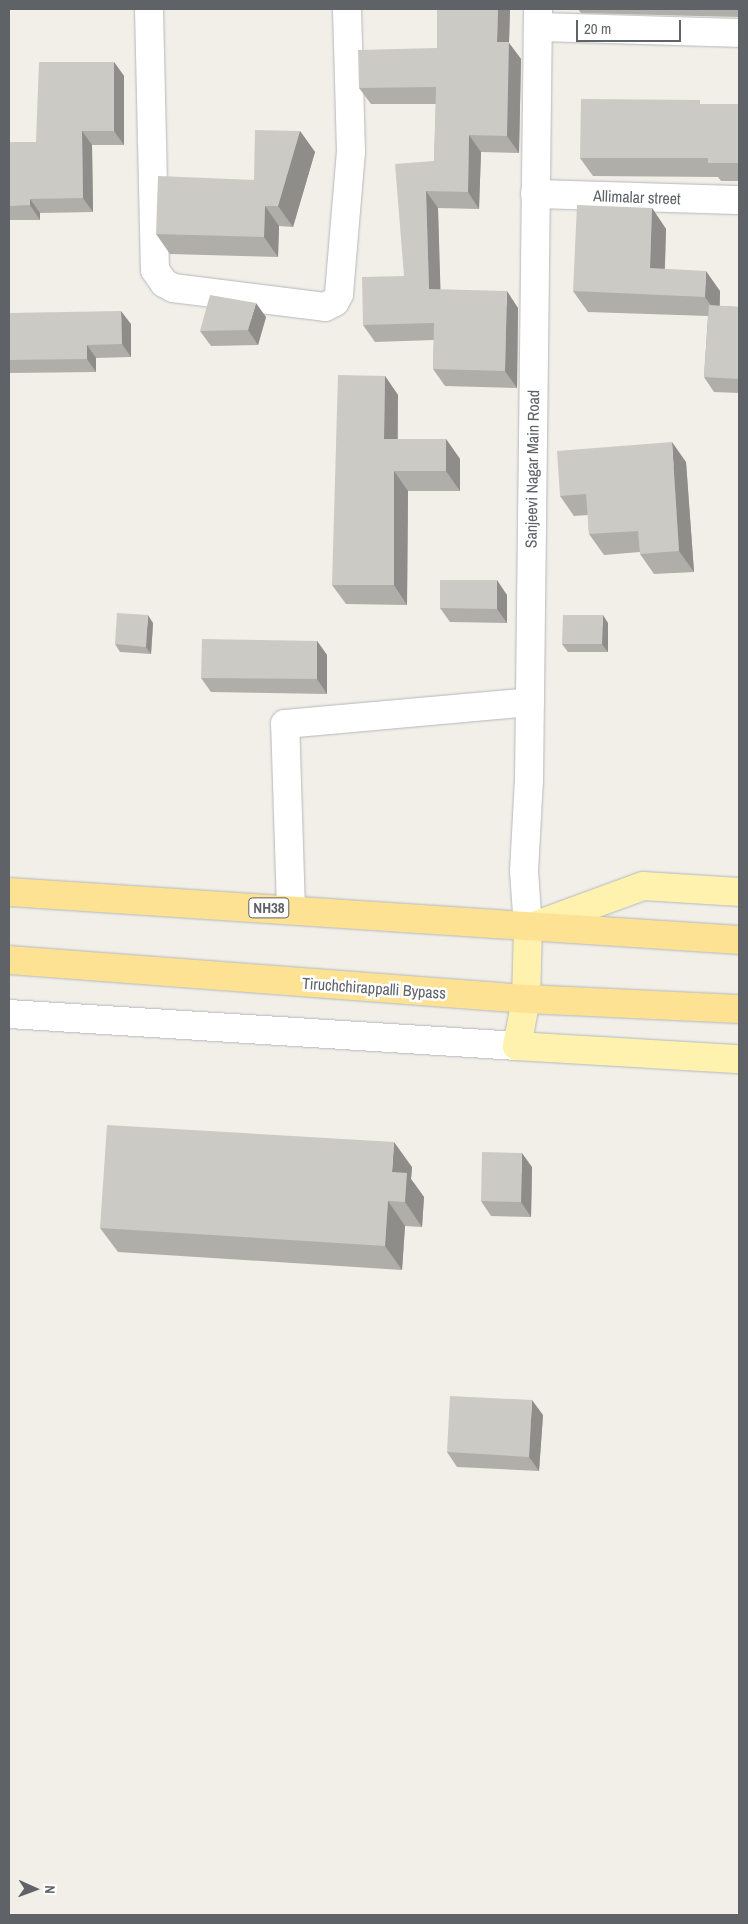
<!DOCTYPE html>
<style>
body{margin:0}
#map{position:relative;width:748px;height:1924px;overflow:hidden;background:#f1efe8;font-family:"Archivo Narrow",sans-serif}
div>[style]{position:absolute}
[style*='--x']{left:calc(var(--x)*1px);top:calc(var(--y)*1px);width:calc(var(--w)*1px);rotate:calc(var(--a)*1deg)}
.roads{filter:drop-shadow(0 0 1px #b5b8bc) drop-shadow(0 0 1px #b5b8bc)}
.minor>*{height:28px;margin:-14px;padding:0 14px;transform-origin:14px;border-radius:14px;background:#fff}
.major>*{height:28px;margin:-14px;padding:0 14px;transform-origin:14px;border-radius:14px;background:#fff2af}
.highway>*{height:28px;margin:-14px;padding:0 14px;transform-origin:14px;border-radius:14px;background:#fde293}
.wall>*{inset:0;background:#afaea9}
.shaded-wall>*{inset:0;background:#8f8d8a}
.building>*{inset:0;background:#cccac5}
span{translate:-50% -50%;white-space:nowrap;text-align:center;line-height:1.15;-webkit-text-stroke:5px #fff;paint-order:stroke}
.shield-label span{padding:1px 4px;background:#fff;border:1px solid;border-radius:4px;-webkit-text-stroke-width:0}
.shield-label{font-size:15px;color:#5f6368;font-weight:700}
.street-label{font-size:16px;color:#5f6368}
.frame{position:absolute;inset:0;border:10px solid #5f6368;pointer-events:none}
.north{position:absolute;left:10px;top:1864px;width:50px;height:50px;-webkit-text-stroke:4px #fff;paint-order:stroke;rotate:92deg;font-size:14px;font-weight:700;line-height:20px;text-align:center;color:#5f6368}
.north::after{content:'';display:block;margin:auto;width:18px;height:22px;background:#5f6368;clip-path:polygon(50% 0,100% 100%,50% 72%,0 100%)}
.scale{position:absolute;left:576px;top:20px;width:105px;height:22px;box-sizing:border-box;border:2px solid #5f6368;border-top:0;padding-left:6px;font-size:15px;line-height:18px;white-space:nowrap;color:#5f6368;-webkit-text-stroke:4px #fff;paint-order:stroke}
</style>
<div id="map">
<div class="roads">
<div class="minor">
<i style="--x:149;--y:9;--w:261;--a:88.7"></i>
<i style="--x:155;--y:270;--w:16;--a:55"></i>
<i style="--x:164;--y:283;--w:10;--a:29"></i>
<i style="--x:173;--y:288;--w:153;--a:7.1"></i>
<i style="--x:325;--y:307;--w:11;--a:-27"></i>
<i style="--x:335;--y:302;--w:9;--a:-63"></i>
<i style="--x:339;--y:294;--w:143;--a:-85.2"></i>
<i style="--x:351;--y:152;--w:143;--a:-91.6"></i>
<i style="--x:538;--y:27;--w:201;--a:1.7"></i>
<i style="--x:535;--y:194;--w:204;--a:1.7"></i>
<i style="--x:291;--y:910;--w:186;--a:-91.8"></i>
<i style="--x:285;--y:724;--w:246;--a:-5.1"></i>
<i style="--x:528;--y:928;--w:57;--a:-94"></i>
<i style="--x:524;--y:871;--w:91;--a:-86.9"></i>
<i style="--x:529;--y:780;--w:771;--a:-89.33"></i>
<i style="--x:9;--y:1014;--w:509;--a:3.6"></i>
</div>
<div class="major">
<i style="--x:739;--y:892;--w:96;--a:-176.4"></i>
<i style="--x:643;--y:886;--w:122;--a:159.9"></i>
<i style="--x:528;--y:928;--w:71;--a:91.6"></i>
<i style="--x:526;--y:999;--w:48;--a:100.8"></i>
<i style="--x:517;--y:1046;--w:222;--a:3.4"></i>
</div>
<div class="highway">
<i style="--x:9;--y:892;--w:732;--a:3.76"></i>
<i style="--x:9;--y:960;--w:518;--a:4.31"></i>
<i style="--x:526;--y:999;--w:213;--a:2.7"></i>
</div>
</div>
<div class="wall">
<i style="clip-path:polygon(437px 9px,510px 9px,509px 43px,521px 59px,519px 153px,481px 152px,479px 209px,438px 208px,440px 290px,518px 308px,517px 388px,445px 386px,433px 369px,434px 340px,375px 342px,363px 325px,404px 276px,434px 161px,436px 104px,371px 104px,359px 88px,437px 48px)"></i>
<i style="clip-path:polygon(578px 9px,739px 9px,739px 17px,581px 13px)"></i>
<i style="clip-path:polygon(114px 62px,124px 76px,124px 145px,92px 145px,93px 212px,40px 213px,40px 220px,9px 220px,9px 142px,36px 142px)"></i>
<i style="clip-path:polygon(703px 104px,739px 104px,739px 181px,721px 181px,718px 177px,593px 176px,580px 158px)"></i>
<i style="clip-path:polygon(300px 131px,315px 152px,293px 227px,279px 226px,278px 257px,170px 254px,156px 234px,254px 180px)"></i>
<i style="clip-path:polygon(652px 208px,666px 229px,665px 269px,720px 291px,720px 306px,739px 307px,739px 393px,714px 392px,704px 377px,708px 316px,588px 312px,573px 291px)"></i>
<i style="clip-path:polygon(9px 313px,131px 324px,131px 357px,96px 358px,96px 372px,9px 373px)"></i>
<i style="clip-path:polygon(266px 317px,258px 345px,211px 346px,200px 331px)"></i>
<i style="clip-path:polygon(385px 376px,398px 395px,398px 439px,446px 439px,460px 459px,460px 491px,408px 491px,407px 605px,346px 604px,332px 585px)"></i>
<i style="clip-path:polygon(686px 462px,694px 572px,654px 574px,640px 554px,640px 552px,604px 555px,589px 534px,588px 515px,574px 516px,560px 496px)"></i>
<i style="clip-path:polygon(507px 595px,507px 623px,450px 622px,440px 608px)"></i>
<i style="clip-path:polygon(153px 623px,151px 654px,120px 652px,115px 644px)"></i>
<i style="clip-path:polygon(608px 623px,608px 652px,568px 652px,562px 644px)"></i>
<i style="clip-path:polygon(317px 641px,327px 655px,327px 694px,211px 692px,201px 678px)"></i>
<i style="clip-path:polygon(412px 1167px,411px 1179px,424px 1197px,422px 1227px,405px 1226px,402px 1270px,118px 1252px,100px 1228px)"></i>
<i style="clip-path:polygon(532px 1167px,531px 1217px,491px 1216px,481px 1201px)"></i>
<i style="clip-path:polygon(543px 1415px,539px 1471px,457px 1467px,447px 1452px)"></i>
</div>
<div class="shaded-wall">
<i style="clip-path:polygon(498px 9px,510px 9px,509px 43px,521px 59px,519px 153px,507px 136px,497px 42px)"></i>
<i style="clip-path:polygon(114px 62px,124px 76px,124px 145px,114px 131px)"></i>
<i style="clip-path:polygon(82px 131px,92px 145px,93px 212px,83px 198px)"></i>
<i style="clip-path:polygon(300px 131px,315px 152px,293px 227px,278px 206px)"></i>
<i style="clip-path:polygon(469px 135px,481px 152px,479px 209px,468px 192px)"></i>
<i style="clip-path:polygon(426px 191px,438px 208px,441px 306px,429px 289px)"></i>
<i style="clip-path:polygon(30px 199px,40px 213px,40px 220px,30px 205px)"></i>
<i style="clip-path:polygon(265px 206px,279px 226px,278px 257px,264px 237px)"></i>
<i style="clip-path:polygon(652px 208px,666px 229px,664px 289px,650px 268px)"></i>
<i style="clip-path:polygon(706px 271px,720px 291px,719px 317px,705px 297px)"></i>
<i style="clip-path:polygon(507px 291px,518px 308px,517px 388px,505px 371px)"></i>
<i style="clip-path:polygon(256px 303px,266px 317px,258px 345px,248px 330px)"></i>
<i style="clip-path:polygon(121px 311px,131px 324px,131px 357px,122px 344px)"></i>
<i style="clip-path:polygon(87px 345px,96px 358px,96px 372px,87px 359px)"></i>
<i style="clip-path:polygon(385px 376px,398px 395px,397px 458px,384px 439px)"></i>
<i style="clip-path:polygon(446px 439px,460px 459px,460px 491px,446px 471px)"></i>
<i style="clip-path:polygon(672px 442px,686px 462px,694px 572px,679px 551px)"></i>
<i style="clip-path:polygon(394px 471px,408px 491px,407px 605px,394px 585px)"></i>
<i style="clip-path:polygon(497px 580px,507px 595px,507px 623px,497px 609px)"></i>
<i style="clip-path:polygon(148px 615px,153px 623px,151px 654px,146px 647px)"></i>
<i style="clip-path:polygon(603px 615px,608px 623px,608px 652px,602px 644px)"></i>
<i style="clip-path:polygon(317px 641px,327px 655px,327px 694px,317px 679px)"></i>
<i style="clip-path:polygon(394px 1142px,412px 1167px,411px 1179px,424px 1197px,422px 1227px,405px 1202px,392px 1172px)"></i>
<i style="clip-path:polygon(522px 1153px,532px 1167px,531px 1217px,521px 1202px)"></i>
<i style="clip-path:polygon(388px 1201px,405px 1226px,402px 1270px,385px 1246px)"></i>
<i style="clip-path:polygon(532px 1400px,543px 1415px,539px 1471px,529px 1457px)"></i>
</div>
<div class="building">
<i style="clip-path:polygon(437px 9px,498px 9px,497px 42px,509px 42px,507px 136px,469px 135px,468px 192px,426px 191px,429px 289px,507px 291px,505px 371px,433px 369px,434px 323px,363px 325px,362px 277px,404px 276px,395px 164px,434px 161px,436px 87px,359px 88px,358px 50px,437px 48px)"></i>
<i style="clip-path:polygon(39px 62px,114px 62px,114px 131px,82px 131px,83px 198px,30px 199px,30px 205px,9px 206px,9px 142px,36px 142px)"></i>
<i style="clip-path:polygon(581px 99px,700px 100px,700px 104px,739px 104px,739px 163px,708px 163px,708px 158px,580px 158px)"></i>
<i style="clip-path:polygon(255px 130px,300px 131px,278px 206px,265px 206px,264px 237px,156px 234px,158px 176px,254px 180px)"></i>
<i style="clip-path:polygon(577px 205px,652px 208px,650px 268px,706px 271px,705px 297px,573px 291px)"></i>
<i style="clip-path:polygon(210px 295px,256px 303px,248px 330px,200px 331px)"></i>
<i style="clip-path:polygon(709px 305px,739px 307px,739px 379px,704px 377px)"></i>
<i style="clip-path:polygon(121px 311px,122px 344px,87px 345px,87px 359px,9px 360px,9px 313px)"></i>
<i style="clip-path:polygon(338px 375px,385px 376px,384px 439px,446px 439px,446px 471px,394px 471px,394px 585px,332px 585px)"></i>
<i style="clip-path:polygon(672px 442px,679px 551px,640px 554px,638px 531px,589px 534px,586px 494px,560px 496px,557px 451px)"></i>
<i style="clip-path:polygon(440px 580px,497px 580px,497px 609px,440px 608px)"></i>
<i style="clip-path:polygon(117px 613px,148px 615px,146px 647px,115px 644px)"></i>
<i style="clip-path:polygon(563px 615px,603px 615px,602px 644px,562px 644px)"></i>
<i style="clip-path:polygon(202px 639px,317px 641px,317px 679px,201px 678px)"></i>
<i style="clip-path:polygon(107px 1125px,394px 1142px,392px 1172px,407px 1173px,405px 1202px,388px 1201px,385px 1246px,100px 1228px)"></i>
<i style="clip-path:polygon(482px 1152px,522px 1153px,521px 1202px,481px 1201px)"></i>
<i style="clip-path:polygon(450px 1396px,532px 1400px,529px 1457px,447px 1452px)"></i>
</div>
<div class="shield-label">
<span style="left:269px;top:908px">NH38</span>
</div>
<div class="street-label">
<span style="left:637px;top:197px;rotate:2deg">Allimalar street</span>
<span style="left:532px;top:469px;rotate:-89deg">Sanjeevi Nagar Main Road</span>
<span style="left:374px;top:988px;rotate:4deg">Tiruchchirappalli Bypass</span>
</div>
<div class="frame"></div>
<div class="north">N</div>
<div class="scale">20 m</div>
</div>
